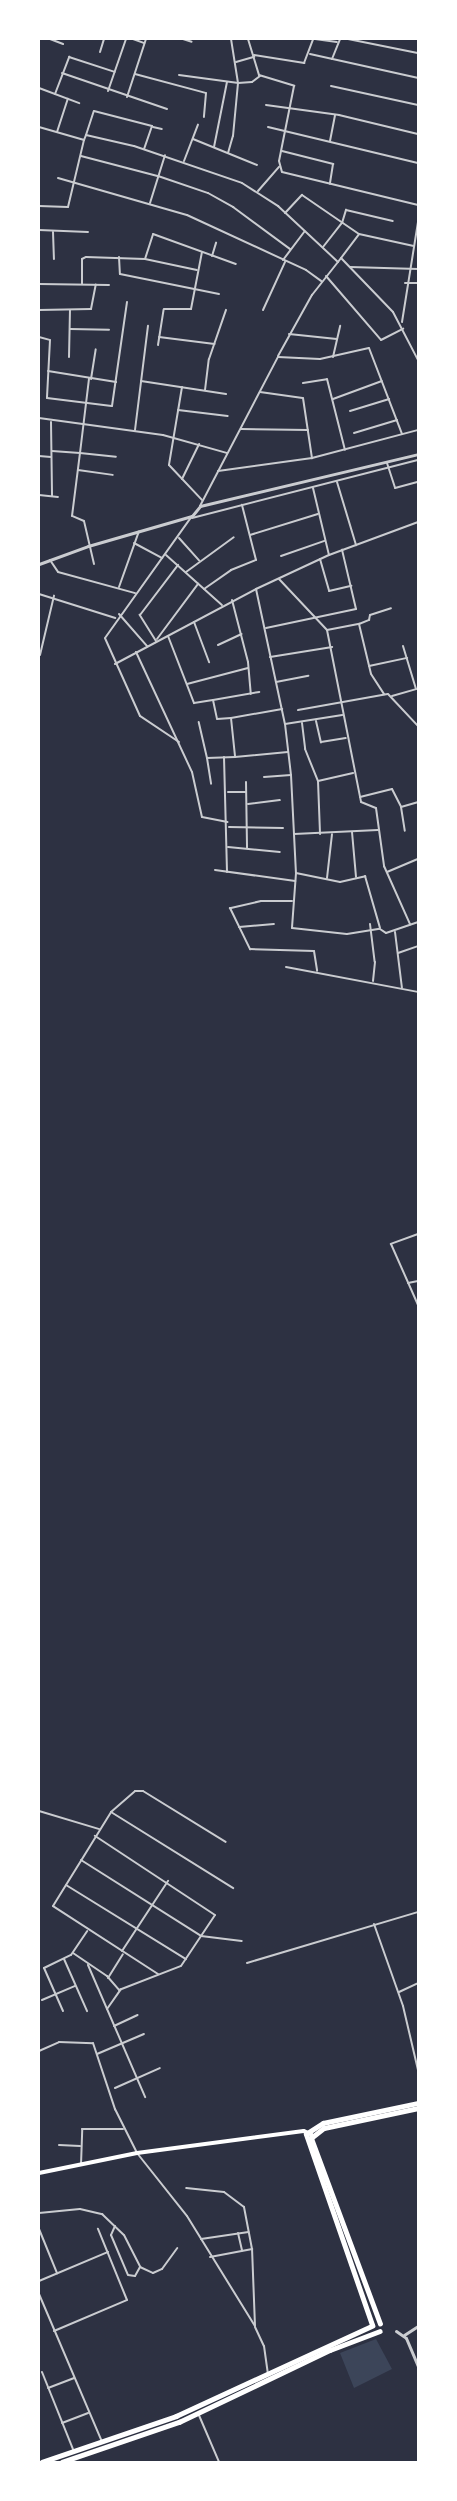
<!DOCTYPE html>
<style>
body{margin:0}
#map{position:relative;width:457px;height:2501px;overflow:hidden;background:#2d3142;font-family:"Zilla Slab",serif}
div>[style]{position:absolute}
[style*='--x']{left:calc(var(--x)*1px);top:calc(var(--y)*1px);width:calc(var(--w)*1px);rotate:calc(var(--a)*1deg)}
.green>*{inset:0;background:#3c4559}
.minor>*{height:2px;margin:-1px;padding:0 1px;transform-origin:1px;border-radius:1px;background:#caccd0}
.tertiary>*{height:3px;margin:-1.5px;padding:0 1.5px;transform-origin:1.5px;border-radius:1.5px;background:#caccd0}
.secondary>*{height:4px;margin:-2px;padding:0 2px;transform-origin:2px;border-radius:2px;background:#fff}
.trunk>*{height:4.5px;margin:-2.25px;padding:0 2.25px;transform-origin:2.25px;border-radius:2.25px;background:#fff}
span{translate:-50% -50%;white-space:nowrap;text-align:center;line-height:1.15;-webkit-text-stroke:4.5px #fff;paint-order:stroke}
.frame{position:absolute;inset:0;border:40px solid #fff;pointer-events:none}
</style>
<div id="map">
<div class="green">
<i style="clip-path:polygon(376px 2339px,392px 2369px,354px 2388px,340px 2353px)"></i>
</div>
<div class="minor">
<i style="--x:50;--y:39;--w:14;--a:21"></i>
<i style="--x:133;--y:39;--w:12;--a:20"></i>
<i style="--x:183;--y:39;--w:9;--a:18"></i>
<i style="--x:248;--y:39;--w:38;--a:73"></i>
<i style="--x:259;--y:75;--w:37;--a:17"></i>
<i style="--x:294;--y:86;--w:76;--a:101.3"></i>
<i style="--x:279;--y:161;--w:11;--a:75"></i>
<i style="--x:282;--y:172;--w:140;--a:13.6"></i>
<i style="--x:315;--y:39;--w:22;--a:8"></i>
<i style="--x:348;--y:39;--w:71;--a:11.3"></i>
<i style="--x:100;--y:52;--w:14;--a:-73"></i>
<i style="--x:310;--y:54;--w:111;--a:12.5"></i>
<i style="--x:254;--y:55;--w:51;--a:9.1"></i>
<i style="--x:304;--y:63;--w:26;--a:-69"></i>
<i style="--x:332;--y:59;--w:22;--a:-68"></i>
<i style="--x:236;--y:62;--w:19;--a:-16"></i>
<i style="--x:62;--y:73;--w:111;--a:18.9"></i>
<i style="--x:135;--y:74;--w:73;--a:15"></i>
<i style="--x:206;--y:93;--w:24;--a:95"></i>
<i style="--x:179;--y:75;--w:60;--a:7.7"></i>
<i style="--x:238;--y:83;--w:14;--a:-4"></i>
<i style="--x:252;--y:82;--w:10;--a:-37"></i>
<i style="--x:331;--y:86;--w:89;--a:12.3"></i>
<i style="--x:39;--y:88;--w:43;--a:20.6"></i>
<i style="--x:108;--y:91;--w:55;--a:-70.9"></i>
<i style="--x:55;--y:94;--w:40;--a:-69"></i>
<i style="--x:69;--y:57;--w:48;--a:18.1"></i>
<i style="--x:127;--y:97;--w:61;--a:-71.9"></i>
<i style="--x:266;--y:105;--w:74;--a:7.8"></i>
<i style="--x:339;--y:115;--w:81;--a:13.5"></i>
<i style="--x:39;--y:127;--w:47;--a:16.1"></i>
<i style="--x:84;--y:140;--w:5;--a:-68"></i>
<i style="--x:86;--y:135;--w:49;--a:12.9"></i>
<i style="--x:134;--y:146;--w:114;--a:18.9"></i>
<i style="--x:242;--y:183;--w:43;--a:32.6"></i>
<i style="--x:278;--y:206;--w:82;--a:43"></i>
<i style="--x:338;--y:262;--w:35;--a:-53"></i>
<i style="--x:359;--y:234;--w:56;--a:12.3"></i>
<i style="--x:153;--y:127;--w:9;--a:13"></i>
<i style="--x:268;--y:127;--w:154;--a:13.5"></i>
<i style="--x:57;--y:132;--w:35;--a:-72"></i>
<i style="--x:86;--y:135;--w:25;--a:-72"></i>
<i style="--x:94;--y:111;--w:60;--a:14.5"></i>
<i style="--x:152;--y:126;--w:24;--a:109"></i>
<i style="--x:193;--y:139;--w:69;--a:22.1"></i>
<i style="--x:330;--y:141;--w:26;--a:-79"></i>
<i style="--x:214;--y:147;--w:66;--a:-78.7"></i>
<i style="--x:282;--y:151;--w:53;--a:14.3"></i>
<i style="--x:333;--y:164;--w:20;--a:99"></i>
<i style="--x:228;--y:153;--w:18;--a:-74"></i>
<i style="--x:233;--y:136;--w:53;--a:-84.6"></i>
<i style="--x:238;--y:83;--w:45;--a:-99"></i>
<i style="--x:81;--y:156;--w:80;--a:14.6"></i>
<i style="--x:158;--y:176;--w:53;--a:18.8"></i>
<i style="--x:208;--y:193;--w:29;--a:29"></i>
<i style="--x:233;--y:207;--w:71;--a:36.4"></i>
<i style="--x:184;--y:161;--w:39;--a:-69"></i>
<i style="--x:58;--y:178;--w:134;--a:16"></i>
<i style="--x:187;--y:215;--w:131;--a:24.8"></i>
<i style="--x:306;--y:270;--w:19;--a:36"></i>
<i style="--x:258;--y:191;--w:32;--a:-49"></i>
<i style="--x:150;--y:203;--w:50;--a:-72.6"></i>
<i style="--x:39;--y:206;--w:29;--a:2"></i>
<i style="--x:68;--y:207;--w:69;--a:-76.6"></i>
<i style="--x:285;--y:213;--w:25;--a:-47"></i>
<i style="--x:302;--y:195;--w:69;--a:34.4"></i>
<i style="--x:39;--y:230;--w:49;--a:2.3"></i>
<i style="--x:53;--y:232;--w:27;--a:88"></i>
<i style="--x:323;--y:247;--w:31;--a:-52"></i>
<i style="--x:342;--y:223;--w:14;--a:-73"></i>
<i style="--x:346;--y:210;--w:48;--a:13.2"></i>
<i style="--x:212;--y:256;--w:14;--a:-73"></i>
<i style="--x:119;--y:257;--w:17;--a:87"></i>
<i style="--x:120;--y:274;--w:101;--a:11.4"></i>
<i style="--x:341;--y:258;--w:75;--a:46.1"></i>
<i style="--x:393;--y:312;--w:54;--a:62.5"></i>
<i style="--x:145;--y:259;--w:26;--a:-72"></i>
<i style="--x:153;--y:234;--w:88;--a:19.9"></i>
<i style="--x:283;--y:260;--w:36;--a:-53"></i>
<i style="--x:350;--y:267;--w:68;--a:1.7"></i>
<i style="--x:326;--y:276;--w:84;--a:49.3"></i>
<i style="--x:381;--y:340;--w:25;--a:-27"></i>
<i style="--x:405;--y:283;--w:13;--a:0"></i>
<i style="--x:39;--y:284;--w:70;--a:0.8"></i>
<i style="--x:82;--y:284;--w:25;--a:-90"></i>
<i style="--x:82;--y:259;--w:4;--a:-27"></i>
<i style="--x:86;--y:257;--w:59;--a:1.9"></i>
<i style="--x:145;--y:259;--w:53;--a:11.9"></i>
<i style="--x:39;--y:310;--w:52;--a:-1.1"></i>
<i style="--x:91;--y:309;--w:25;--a:-79"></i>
<i style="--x:263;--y:310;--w:53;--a:-65.4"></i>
<i style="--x:402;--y:322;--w:101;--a:-80.9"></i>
<i style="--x:70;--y:329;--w:39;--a:1"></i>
<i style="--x:289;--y:334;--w:48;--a:5.9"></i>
<i style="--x:39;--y:337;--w:11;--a:15"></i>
<i style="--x:50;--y:340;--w:58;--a:93"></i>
<i style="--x:47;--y:398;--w:65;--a:7"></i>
<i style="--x:112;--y:406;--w:105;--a:-81.8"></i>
<i style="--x:159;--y:337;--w:56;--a:7.1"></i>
<i style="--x:158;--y:345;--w:36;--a:-81"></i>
<i style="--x:164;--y:309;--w:27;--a:0"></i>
<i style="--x:191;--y:309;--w:58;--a:-79.1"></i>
<i style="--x:278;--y:356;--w:70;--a:-60.9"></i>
<i style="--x:312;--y:295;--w:42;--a:-51.8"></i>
<i style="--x:69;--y:357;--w:47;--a:-88.8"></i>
<i style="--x:333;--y:357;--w:32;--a:-77"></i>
<i style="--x:48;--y:371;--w:69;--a:9.2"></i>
<i style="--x:91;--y:379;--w:30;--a:-81"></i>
<i style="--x:141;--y:381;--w:86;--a:8.7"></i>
<i style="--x:303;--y:383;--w:24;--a:-9"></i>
<i style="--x:327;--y:379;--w:73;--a:75.8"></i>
<i style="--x:182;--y:387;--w:79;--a:99.5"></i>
<i style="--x:169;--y:465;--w:48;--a:46.7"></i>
<i style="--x:205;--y:390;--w:31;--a:-83"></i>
<i style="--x:209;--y:359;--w:52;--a:-70.9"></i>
<i style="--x:260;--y:392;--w:43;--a:7.9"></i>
<i style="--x:303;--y:398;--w:61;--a:81.5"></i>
<i style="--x:333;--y:399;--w:52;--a:-20.2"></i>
<i style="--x:178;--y:410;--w:50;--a:6.8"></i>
<i style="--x:350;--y:411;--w:41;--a:-17.1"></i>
<i style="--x:39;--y:418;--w:125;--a:7.8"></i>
<i style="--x:163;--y:435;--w:66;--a:15.7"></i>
<i style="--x:51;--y:422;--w:74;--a:89.2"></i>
<i style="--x:241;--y:429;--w:67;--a:0.9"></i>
<i style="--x:135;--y:430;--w:105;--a:-82.9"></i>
<i style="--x:354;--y:433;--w:45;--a:-16.8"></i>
<i style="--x:52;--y:451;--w:28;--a:4"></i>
<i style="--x:80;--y:453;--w:75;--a:-83.1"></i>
<i style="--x:39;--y:456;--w:12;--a:5"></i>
<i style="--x:387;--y:463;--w:26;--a:72"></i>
<i style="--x:395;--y:488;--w:24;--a:-15"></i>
<i style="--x:78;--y:470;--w:35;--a:8"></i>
<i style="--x:218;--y:471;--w:95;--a:-7.9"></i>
<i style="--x:312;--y:458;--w:110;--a:-14.8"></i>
<i style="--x:182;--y:479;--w:39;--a:-64"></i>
<i style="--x:337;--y:482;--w:66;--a:73.2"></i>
<i style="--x:313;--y:488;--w:69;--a:76.6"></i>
<i style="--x:39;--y:495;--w:19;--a:6"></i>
<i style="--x:200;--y:506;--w:168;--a:-62.4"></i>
<i style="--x:278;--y:357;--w:42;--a:2.7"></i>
<i style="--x:320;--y:359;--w:50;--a:-12.7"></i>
<i style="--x:369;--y:348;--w:92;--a:69"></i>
<i style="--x:192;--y:518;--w:233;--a:-14.4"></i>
<i style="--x:250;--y:535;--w:71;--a:-17.2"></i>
<i style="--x:179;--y:538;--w:30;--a:48"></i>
<i style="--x:134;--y:543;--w:32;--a:28"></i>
<i style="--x:166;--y:555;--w:75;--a:41.8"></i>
<i style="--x:281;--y:556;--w:46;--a:-19.2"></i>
<i style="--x:320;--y:559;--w:33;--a:74"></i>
<i style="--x:329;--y:591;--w:23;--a:-13"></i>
<i style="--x:50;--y:560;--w:14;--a:56"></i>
<i style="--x:58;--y:572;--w:80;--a:15.3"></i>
<i style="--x:94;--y:564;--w:44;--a:-103.1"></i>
<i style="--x:84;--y:521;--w:13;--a:-157"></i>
<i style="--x:72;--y:516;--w:64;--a:-82.8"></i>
<i style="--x:80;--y:453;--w:36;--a:6"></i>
<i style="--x:186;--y:572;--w:59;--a:-36.1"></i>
<i style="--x:279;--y:579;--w:70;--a:46.7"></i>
<i style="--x:327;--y:630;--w:175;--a:78.8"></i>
<i style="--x:361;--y:802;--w:16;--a:22"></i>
<i style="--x:376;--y:808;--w:59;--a:82.1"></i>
<i style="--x:384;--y:866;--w:64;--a:65.9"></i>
<i style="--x:119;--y:587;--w:59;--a:-70.3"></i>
<i style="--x:204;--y:589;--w:33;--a:-35"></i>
<i style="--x:231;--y:570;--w:27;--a:-22"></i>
<i style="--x:256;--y:560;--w:57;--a:-104.3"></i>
<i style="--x:256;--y:589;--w:138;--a:77.9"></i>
<i style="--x:285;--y:724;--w:51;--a:83.3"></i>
<i style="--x:291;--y:775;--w:98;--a:87.1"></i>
<i style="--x:296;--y:873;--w:55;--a:94.2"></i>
<i style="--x:292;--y:928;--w:55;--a:6.2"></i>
<i style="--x:347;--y:934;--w:33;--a:-9"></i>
<i style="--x:380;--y:929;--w:7;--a:34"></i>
<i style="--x:386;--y:933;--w:34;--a:-19"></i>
<i style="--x:39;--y:594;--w:80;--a:17.5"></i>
<i style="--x:232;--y:600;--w:64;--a:75.5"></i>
<i style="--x:248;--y:662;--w:32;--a:85"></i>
<i style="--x:119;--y:614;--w:43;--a:48.8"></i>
<i style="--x:194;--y:622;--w:43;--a:69.4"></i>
<i style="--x:359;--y:624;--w:51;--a:76.5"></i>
<i style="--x:371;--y:674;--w:24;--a:57"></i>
<i style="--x:266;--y:628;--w:92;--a:-11.9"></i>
<i style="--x:356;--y:609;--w:61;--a:-103.3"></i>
<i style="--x:327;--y:630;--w:33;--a:-11"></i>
<i style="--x:359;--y:624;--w:11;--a:-22"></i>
<i style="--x:369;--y:620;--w:5;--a:-79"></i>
<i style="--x:370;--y:615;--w:22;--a:-18"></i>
<i style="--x:168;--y:636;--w:72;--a:68.8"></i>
<i style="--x:194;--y:703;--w:19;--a:-9"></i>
<i style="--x:213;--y:700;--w:19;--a:78"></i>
<i style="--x:217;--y:719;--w:14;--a:-4"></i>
<i style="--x:231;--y:718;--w:39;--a:84"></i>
<i style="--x:235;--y:757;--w:28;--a:178"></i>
<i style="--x:207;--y:758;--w:37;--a:-103"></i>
<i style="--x:157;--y:639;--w:69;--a:-53.3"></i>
<i style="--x:156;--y:641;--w:31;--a:-122"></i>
<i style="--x:140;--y:615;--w:63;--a:-52.8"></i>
<i style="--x:218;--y:645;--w:26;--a:-25"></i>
<i style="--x:136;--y:652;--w:132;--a:65"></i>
<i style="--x:192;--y:772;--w:46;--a:77.5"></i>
<i style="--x:202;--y:817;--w:26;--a:11"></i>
<i style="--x:40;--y:655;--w:61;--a:-76.7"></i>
<i style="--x:270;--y:657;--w:63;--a:-9.2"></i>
<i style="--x:115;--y:664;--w:160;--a:-28"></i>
<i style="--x:256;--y:589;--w:81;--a:-25"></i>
<i style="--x:329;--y:555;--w:95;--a:-20.3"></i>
<i style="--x:369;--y:666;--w:39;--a:-12"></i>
<i style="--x:276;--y:682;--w:33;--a:-11"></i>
<i style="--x:187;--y:684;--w:63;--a:-14.7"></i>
<i style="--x:392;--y:696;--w:25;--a:-16"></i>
<i style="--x:416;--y:689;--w:45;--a:-106.8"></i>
<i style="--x:213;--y:700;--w:47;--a:-9.9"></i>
<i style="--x:298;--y:710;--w:91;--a:-10.1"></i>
<i style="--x:388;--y:694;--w:44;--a:46.8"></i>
<i style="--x:231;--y:718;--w:52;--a:-10"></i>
<i style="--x:316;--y:721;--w:22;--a:77"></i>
<i style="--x:321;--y:742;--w:25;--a:-9"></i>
<i style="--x:302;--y:723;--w:26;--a:83"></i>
<i style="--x:305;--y:749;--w:35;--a:68"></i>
<i style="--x:318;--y:781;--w:53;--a:87.8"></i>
<i style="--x:285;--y:724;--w:58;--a:-9"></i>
<i style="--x:179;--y:742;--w:47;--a:-146.3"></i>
<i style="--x:140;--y:716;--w:85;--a:-114.2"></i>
<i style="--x:105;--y:638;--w:150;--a:-54.5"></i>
<i style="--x:224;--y:757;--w:115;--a:88.5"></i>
<i style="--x:235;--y:757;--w:53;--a:-5.4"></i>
<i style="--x:207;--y:758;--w:26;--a:81"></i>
<i style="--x:264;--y:777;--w:27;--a:-4"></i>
<i style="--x:318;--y:781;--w:36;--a:-13"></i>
<i style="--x:246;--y:782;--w:66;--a:89.1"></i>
<i style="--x:228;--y:792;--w:18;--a:0"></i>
<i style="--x:360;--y:797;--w:33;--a:-14"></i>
<i style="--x:392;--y:789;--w:20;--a:63"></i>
<i style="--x:401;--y:807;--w:18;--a:-16"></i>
<i style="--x:248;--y:804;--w:32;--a:-7"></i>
<i style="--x:401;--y:807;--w:24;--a:81"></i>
<i style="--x:229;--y:827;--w:54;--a:1.1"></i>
<i style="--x:352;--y:832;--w:45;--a:84.9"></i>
<i style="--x:294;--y:834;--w:84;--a:-2.7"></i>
<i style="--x:228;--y:847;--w:52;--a:5.5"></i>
<i style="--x:215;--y:870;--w:81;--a:7.8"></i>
<i style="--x:387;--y:872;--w:34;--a:-23"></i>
<i style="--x:296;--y:873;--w:45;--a:11.6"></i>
<i style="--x:340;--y:882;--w:26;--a:-13"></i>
<i style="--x:365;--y:876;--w:54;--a:73.9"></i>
<i style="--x:327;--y:878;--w:44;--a:-83.5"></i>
<i style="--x:292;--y:901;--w:31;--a:180"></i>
<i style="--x:261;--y:901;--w:32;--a:167"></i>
<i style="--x:230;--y:908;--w:46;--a:64"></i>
<i style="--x:250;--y:949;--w:64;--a:1.8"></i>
<i style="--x:314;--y:951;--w:20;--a:81"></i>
<i style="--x:370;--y:924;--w:38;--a:83"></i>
<i style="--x:375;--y:962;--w:19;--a:96"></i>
<i style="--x:239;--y:927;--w:35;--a:-5"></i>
<i style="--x:395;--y:932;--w:56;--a:82.9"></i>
<i style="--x:398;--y:953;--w:21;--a:-19"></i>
<i style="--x:286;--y:967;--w:134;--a:10.7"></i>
<i style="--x:418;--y:1234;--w:29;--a:160"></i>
<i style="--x:391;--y:1244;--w:67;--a:66.1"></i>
<i style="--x:408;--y:1283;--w:10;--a:-11"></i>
<i style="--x:39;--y:1811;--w:63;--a:16.7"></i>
<i style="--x:111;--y:1812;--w:144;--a:31.9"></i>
<i style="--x:81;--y:1860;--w:142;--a:32.3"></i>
<i style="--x:201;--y:1936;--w:41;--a:7"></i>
<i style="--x:66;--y:1885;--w:141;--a:31.7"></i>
<i style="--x:374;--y:1924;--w:87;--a:70.5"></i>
<i style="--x:403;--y:2006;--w:66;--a:76.8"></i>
<i style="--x:122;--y:1951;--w:84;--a:-56.7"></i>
<i style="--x:73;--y:1953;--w:41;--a:34.1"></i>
<i style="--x:107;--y:1976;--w:18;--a:49"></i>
<i style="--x:119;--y:1990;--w:66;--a:-21.2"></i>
<i style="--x:181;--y:1966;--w:61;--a:-56.3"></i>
<i style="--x:215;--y:1915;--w:144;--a:-146.6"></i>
<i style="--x:64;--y:1959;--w:57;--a:66.1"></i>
<i style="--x:247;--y:1963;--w:178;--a:-16.6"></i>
<i style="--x:88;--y:1965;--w:144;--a:66.6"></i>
<i style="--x:158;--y:1974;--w:125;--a:-147.1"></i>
<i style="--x:53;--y:1906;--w:110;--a:-58.3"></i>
<i style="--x:111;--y:1812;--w:32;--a:-41"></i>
<i style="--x:135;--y:1791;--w:8;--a:0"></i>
<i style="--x:143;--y:1791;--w:97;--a:31.6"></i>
<i style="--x:108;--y:1978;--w:28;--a:-58"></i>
<i style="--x:399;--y:1992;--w:21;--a:-25"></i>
<i style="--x:42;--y:2000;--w:36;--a:-23"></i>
<i style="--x:107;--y:2009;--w:24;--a:-55"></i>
<i style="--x:63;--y:2011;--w:47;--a:-113.8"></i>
<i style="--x:44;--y:1968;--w:30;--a:-26"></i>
<i style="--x:71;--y:1955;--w:29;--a:-56"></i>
<i style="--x:114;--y:2026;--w:26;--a:-25"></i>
<i style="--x:39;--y:2051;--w:22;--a:-24"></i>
<i style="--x:59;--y:2042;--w:34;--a:2"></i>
<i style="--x:93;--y:2043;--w:70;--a:71.6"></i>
<i style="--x:115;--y:2109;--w:49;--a:63.4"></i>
<i style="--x:137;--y:2153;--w:80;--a:51.6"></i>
<i style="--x:187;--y:2216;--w:129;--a:58.3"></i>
<i style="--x:255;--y:2326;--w:77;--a:-92.2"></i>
<i style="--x:252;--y:2249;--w:43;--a:-100.8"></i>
<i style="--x:244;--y:2207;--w:25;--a:-143"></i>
<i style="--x:224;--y:2192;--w:38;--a:-174"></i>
<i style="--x:97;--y:2054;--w:51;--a:-23.1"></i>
<i style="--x:115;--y:2088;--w:49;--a:-24"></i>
<i style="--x:59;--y:2145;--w:21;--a:3"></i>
<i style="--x:81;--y:2165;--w:36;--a:-88"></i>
<i style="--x:82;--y:2129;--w:41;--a:0"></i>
<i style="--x:39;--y:2213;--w:41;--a:-5.6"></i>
<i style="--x:80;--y:2209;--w:23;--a:13"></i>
<i style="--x:102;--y:2214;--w:30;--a:44"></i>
<i style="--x:124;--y:2235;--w:36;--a:63"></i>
<i style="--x:140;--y:2267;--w:14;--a:25"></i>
<i style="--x:153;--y:2273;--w:10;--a:-24"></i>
<i style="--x:162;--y:2269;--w:26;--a:-54"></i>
<i style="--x:115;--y:2226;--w:10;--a:114"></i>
<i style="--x:111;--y:2235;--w:43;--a:67"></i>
<i style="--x:128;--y:2275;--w:7;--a:8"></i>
<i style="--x:135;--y:2276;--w:10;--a:-61"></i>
<i style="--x:39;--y:2229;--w:48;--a:67.8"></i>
<i style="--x:238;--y:2233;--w:18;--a:77"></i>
<i style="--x:201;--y:2239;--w:48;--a:-8.5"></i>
<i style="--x:210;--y:2257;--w:43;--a:-10.8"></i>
<i style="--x:39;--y:2281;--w:75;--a:-22.8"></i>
<i style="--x:39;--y:2294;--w:161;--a:66.9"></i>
<i style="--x:255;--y:2327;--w:21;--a:65"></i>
<i style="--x:264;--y:2346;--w:27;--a:82"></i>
<i style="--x:54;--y:2331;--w:79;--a:-23"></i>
<i style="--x:127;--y:2300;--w:77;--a:-112.2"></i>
<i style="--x:42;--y:2372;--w:83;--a:68.1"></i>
<i style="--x:48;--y:2388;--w:28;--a:-21"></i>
<i style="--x:198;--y:2413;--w:53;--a:66.8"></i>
<i style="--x:62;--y:2423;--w:28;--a:-21"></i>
</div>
<div class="tertiary">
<i style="--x:39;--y:564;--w:52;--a:-20.2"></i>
<i style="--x:88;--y:546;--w:108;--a:-16.1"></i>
<i style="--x:192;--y:516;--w:13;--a:-51"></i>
<i style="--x:200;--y:506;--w:224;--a:-13.4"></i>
<i style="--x:396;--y:2331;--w:12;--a:35"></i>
<i style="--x:406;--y:2338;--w:30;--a:67"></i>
<i style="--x:404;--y:2335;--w:17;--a:-33"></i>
</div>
<div class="secondary">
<i style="--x:39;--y:2173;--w:100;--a:-11.5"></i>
<i style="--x:137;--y:2153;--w:168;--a:-7.5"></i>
<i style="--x:304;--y:2131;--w:9;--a:27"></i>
</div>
<div class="trunk">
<i style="--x:380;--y:2324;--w:198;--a:-110.4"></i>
<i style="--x:311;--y:2138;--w:16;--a:-38"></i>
<i style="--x:324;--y:2128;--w:96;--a:-12"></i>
<i style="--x:372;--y:2325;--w:202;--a:-109.1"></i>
<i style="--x:306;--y:2134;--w:20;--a:-33"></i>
<i style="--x:323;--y:2123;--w:97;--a:-11.9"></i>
<i style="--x:42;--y:2462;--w:142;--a:-18.9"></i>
<i style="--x:176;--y:2416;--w:216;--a:-24.7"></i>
<i style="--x:62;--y:2462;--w:124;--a:-18.9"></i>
<i style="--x:179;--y:2422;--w:167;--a:-25.5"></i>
<i style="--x:330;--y:2350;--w:53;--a:-20.8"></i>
</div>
<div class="frame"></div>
</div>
